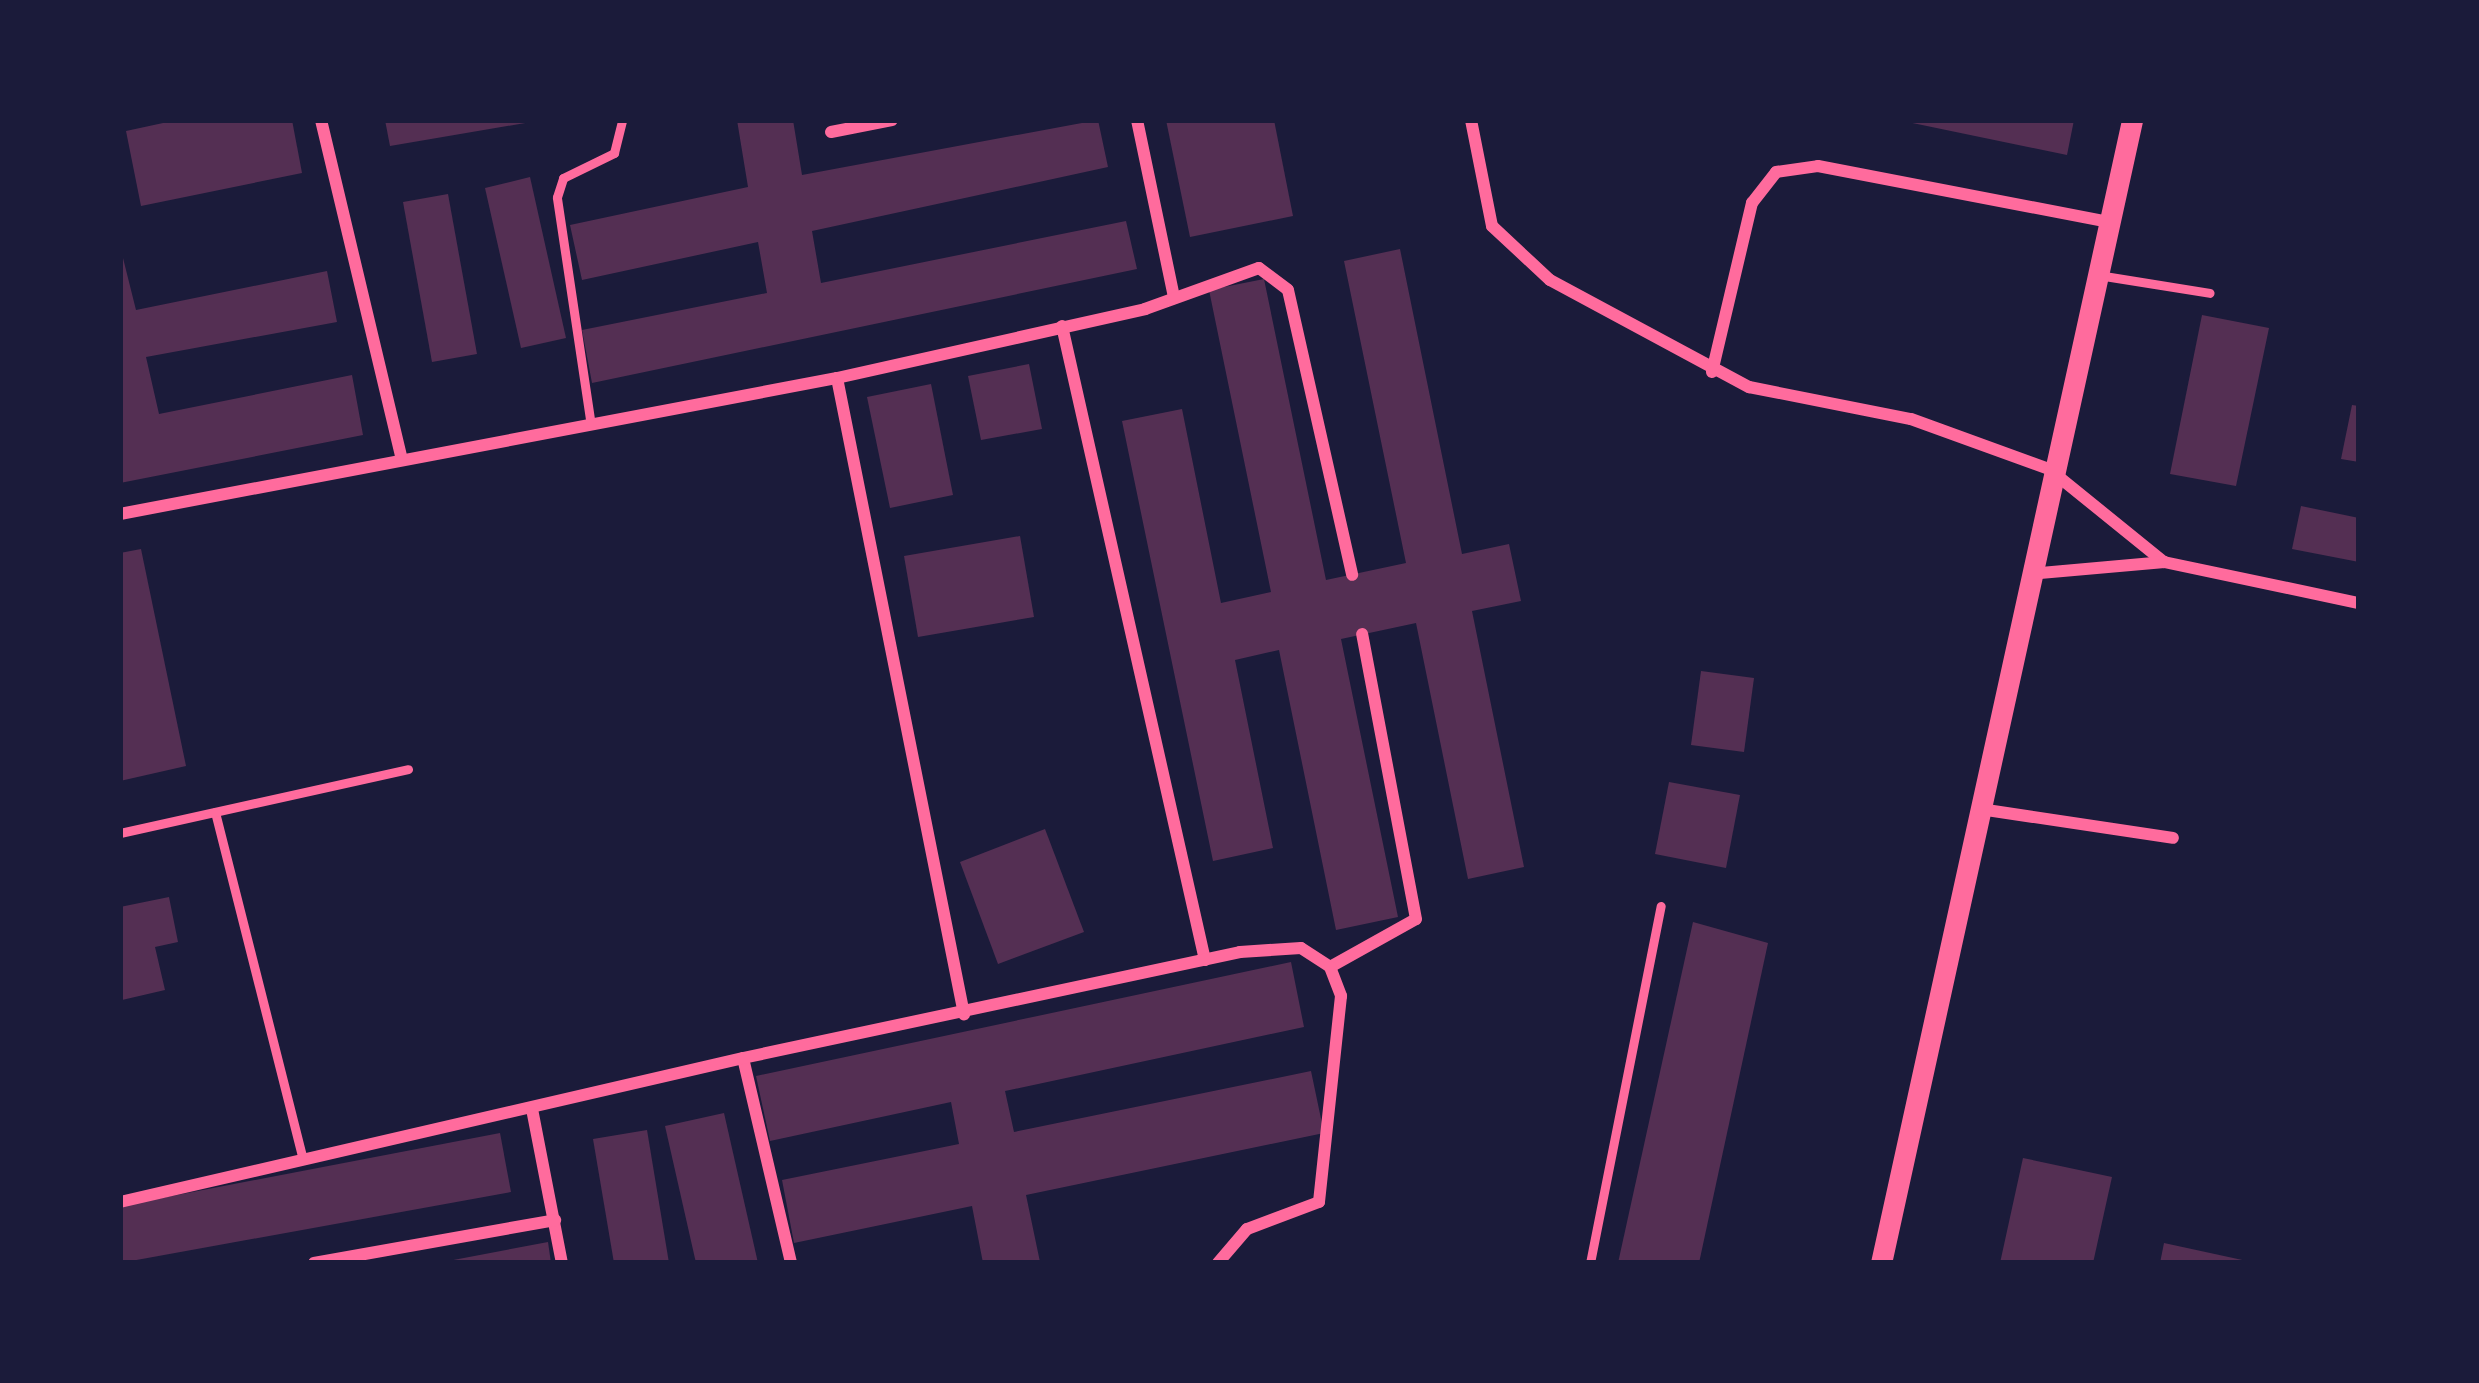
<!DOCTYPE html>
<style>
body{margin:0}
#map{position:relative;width:2479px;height:1383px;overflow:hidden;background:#1b1b3a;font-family:Montserrat,sans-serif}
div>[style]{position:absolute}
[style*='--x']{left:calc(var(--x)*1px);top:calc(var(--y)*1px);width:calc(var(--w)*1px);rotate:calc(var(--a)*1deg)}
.building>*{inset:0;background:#542f53}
.service>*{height:9px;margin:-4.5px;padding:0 4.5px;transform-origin:4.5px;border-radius:4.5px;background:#ff6b9d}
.minor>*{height:12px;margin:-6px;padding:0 6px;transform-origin:6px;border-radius:6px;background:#ff6b9d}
.tertiary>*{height:21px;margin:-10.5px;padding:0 10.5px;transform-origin:10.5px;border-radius:10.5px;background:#ff6b9d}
span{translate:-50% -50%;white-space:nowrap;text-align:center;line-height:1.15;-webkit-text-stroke:9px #1b1b3a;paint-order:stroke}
.frame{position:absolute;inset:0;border:123px solid #1b1b3a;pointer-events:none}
</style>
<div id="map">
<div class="building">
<i style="clip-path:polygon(177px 120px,292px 120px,302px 173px,141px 206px,126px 131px)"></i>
<i style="clip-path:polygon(385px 120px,530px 120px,531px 122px,390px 146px)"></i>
<i style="clip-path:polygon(737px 120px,793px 120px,802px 175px,1098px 120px,1108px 167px,812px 231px,821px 283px,1126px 221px,1137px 269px,592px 383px,582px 330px,767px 293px,758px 242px,582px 280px,570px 225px,748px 187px)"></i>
<i style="clip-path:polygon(1166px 120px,1274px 120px,1293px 216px,1190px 237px)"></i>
<i style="clip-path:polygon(1898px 120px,2074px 120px,2067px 155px)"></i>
<i style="clip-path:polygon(530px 177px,566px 338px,521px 348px,485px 188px)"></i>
<i style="clip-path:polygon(448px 194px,477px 354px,432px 362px,403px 202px)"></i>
<i style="clip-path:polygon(120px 246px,136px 310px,327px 271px,337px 322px,146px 357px,159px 414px,352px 375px,363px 435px,120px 483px)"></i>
<i style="clip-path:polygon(1400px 249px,1462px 554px,1509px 544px,1521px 601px,1472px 611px,1524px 867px,1468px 879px,1416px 623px,1341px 639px,1398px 917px,1336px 930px,1279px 650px,1235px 660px,1273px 848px,1213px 861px,1122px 421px,1182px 409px,1221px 603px,1271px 592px,1209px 290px,1264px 279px,1326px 580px,1406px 563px,1344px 261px)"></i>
<i style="clip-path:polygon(2202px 315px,2269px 328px,2236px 486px,2170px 474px)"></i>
<i style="clip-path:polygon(1029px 364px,1042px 429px,981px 440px,968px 376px)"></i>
<i style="clip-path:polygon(931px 384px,953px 495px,890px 508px,867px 397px)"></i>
<i style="clip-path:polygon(2352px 405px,2359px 406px,2359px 462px,2341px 459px)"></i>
<i style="clip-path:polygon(2301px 506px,2359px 518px,2359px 562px,2292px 549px)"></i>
<i style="clip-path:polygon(1020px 536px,1034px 617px,918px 637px,904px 556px)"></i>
<i style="clip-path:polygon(141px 549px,186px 766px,120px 781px,120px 553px)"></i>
<i style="clip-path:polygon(1701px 671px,1754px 678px,1744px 752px,1691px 745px)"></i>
<i style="clip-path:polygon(1669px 782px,1740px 795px,1726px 868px,1655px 854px)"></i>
<i style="clip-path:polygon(1045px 829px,1084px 932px,998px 964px,960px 862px)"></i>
<i style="clip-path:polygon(169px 897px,178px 942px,155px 947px,165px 990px,122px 1000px,120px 907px)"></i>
<i style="clip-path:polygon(1693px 922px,1768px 943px,1699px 1263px,1618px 1263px)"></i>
<i style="clip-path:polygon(1291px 962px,1304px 1027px,1005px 1091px,1014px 1132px,1311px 1071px,1324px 1133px,1026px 1195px,1040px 1262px,983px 1263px,972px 1206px,794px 1243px,782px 1180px,959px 1144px,951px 1102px,770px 1141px,756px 1076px)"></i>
<i style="clip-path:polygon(724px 1113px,758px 1263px,696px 1263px,665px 1126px)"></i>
<i style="clip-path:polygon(647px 1130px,669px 1263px,614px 1263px,593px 1139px)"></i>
<i style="clip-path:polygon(500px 1133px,511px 1192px,120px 1263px,120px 1206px)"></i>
<i style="clip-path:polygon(2023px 1158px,2112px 1177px,2093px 1263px,2000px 1263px)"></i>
<i style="clip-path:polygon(548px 1242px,551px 1263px,448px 1263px,448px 1261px)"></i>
<i style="clip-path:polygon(2164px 1243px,2247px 1261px,2247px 1263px,2160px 1263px)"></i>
</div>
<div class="service">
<i style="--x:2098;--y:275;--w:113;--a:9.1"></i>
<i style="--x:590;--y:419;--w:224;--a:-98.5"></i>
<i style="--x:557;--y:197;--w:20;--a:-72"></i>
<i style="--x:563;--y:178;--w:57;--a:-26.1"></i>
<i style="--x:614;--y:153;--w:34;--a:-76"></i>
<i style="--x:215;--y:812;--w:359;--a:75.8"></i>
<i style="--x:120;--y:833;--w:295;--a:-12.5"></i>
<i style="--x:1590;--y:1263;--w:364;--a:-78.8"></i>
</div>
<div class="minor">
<i style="--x:321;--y:120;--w:344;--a:76.6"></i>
<i style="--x:1137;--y:120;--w:181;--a:78.2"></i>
<i style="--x:1471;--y:120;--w:108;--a:78.8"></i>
<i style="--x:1492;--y:226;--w:79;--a:43"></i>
<i style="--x:1550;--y:280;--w:226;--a:28.3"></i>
<i style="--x:1749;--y:387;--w:165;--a:11.2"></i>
<i style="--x:1911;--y:419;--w:147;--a:19.9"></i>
<i style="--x:2049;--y:469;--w:148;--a:39"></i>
<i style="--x:831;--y:132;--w:62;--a:-11.1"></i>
<i style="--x:1062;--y:326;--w:650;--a:77.29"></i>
<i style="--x:1712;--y:372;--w:174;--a:-76.7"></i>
<i style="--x:1752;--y:203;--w:39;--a:-52"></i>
<i style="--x:1776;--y:172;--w:42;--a:-8.1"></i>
<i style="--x:1818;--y:166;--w:297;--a:10.9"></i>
<i style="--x:837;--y:378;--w:649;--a:78.71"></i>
<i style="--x:120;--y:514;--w:730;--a:-10.74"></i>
<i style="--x:837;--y:378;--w:316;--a:-12.6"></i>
<i style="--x:1145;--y:309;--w:121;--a:-19.8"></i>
<i style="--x:1259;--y:268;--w:36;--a:37"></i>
<i style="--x:1288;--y:290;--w:292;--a:77.3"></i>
<i style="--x:2029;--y:574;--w:136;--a:-5.1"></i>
<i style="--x:2164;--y:562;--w:199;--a:11.9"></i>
<i style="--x:1980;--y:809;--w:195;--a:8.5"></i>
<i style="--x:1330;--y:967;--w:98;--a:-29.2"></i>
<i style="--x:1416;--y:919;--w:290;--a:-100.7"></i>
<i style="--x:743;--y:1058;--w:211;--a:76.8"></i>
<i style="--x:532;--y:1109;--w:157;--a:79"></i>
<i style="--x:120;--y:1202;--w:639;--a:-13.01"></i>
<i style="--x:743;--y:1058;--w:508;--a:-12.04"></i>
<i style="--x:1240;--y:952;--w:61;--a:-3.8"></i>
<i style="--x:1301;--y:948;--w:35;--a:33"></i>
<i style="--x:1330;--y:967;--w:31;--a:69"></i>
<i style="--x:1341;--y:996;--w:207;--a:96.1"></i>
<i style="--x:1319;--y:1202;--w:77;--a:159.4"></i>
<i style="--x:1247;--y:1229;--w:45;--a:130.5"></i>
<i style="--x:314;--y:1263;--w:245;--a:-10.1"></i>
</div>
<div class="tertiary">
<i style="--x:1881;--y:1263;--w:1170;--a:-77.61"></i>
</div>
<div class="frame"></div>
</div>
